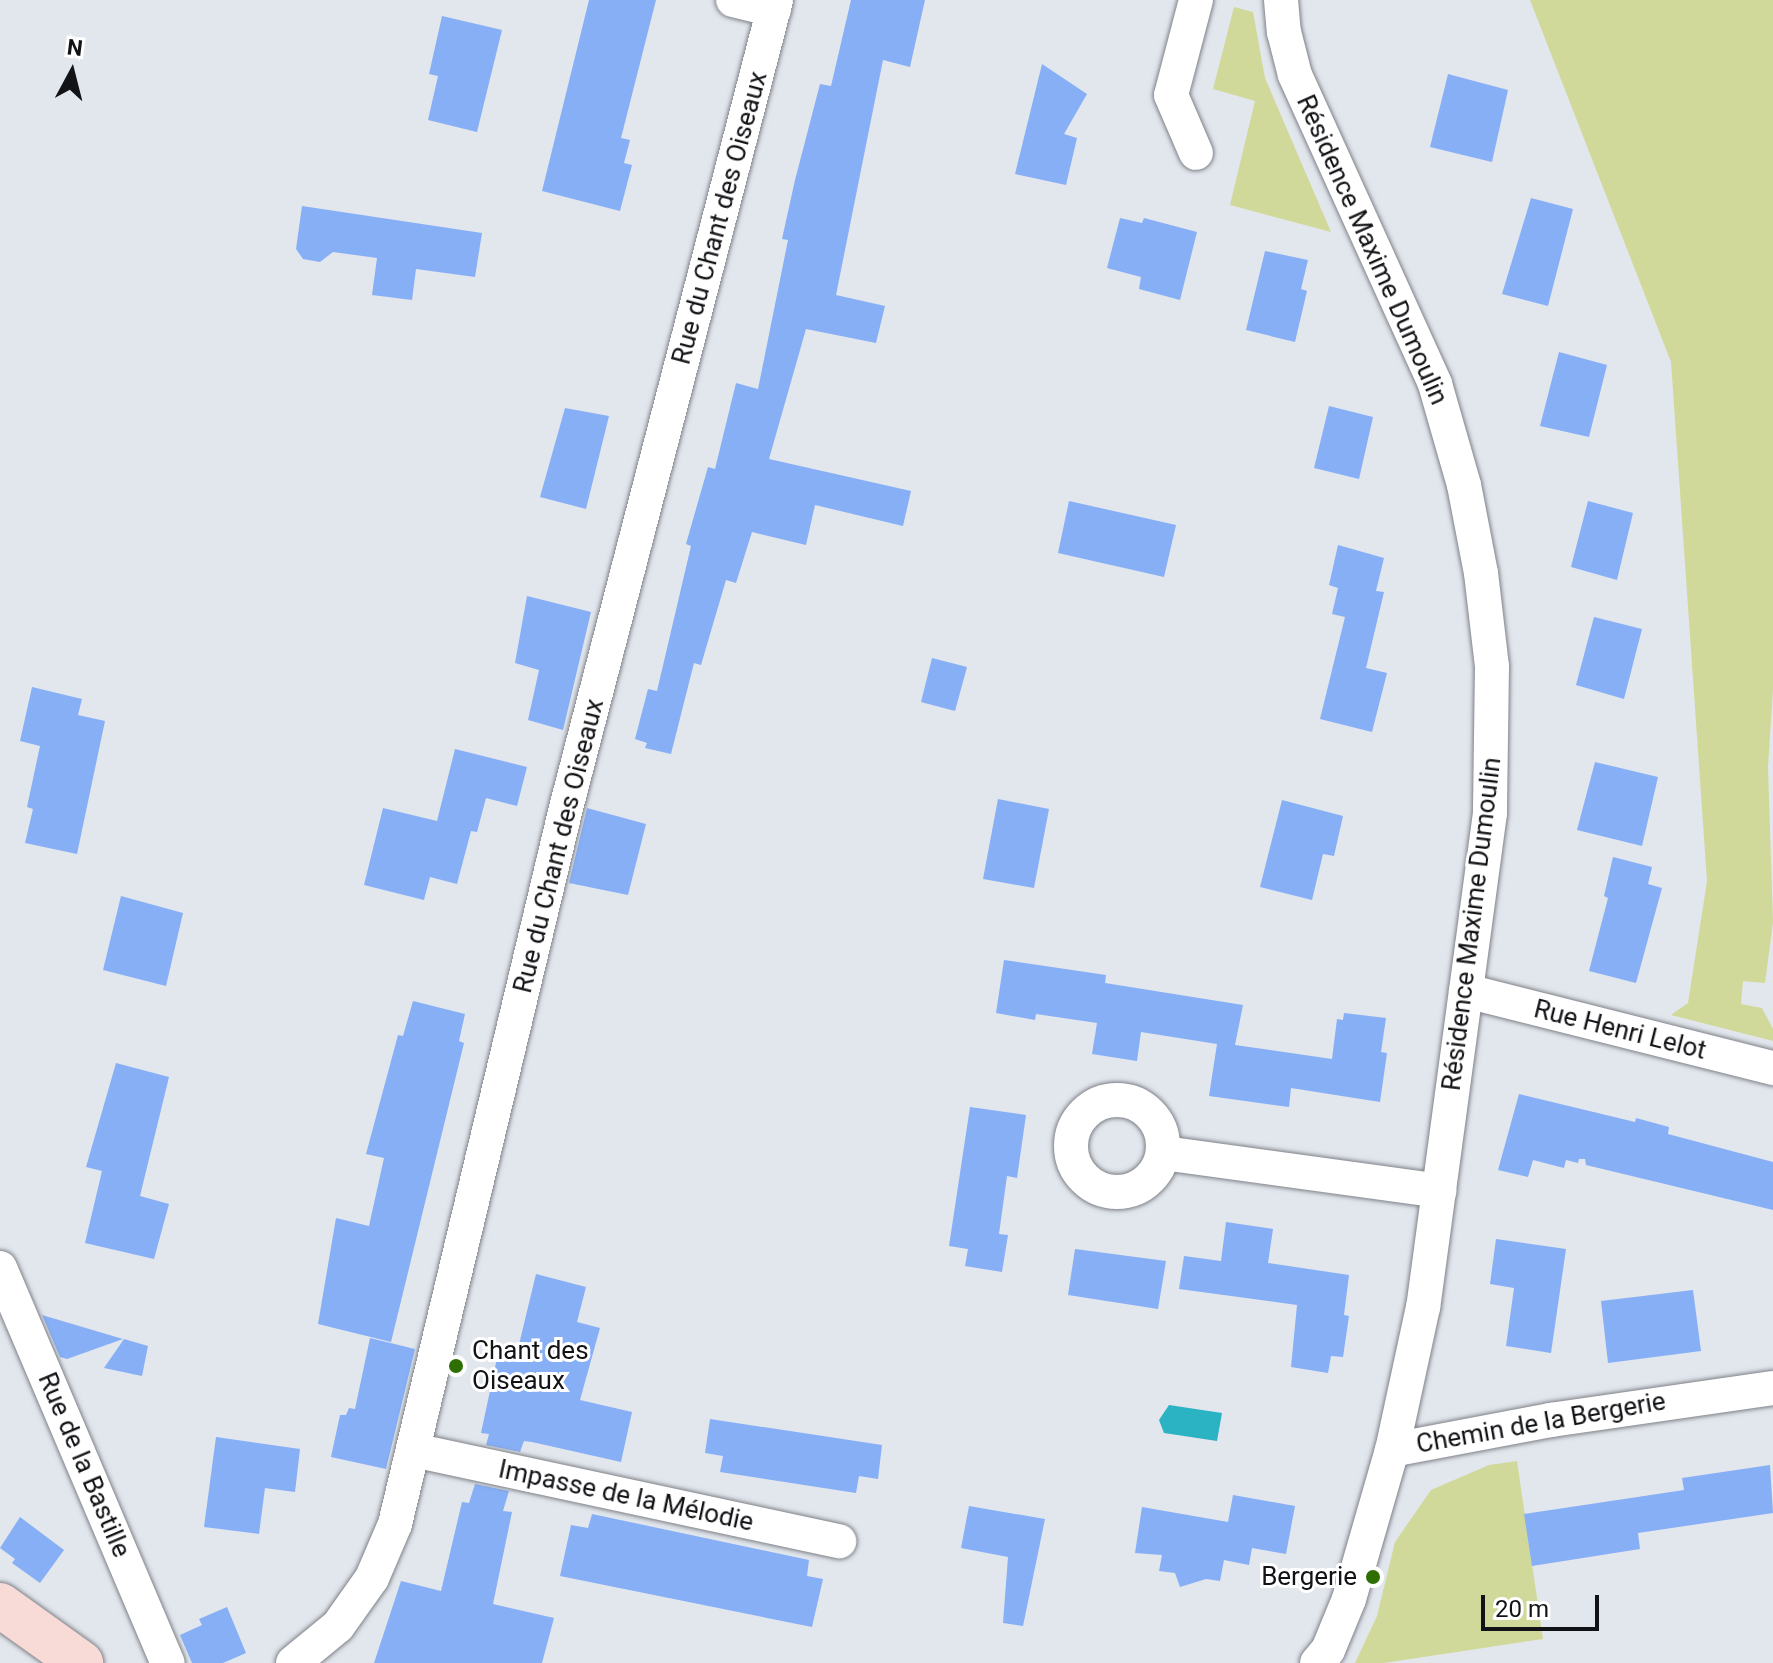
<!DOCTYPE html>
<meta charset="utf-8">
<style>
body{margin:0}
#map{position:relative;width:1773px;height:1663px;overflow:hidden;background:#e2e6ed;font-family:Roboto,sans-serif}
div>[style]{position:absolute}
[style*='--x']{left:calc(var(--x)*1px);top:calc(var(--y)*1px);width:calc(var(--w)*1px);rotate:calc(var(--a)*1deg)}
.green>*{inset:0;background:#d1d99a}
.water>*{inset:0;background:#2bb2c3}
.building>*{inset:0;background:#87aff6}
.roads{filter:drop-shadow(0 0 2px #7f8288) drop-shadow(0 0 2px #7f8288)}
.street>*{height:34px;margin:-17px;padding:0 17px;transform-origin:17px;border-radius:17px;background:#fff}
.street>.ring{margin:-17px;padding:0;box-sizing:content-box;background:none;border:34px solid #fff;border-radius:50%}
.secondary>*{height:44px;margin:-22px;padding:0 22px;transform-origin:22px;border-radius:22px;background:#f8dad6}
.dots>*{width:22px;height:22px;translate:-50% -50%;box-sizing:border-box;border:4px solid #fff;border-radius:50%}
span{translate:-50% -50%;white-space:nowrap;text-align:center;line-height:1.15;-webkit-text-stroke:6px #fff;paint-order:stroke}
.street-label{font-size:26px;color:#121316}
.poi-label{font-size:26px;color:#121316}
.left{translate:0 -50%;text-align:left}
.right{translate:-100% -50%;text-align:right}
.north{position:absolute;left:32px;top:32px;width:80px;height:80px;-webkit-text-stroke:6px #fff;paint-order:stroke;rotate:7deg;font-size:22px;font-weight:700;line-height:32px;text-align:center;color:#121316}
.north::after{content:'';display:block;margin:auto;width:28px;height:36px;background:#121316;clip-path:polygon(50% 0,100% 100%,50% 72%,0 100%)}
.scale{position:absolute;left:1481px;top:1595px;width:118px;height:36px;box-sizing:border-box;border:4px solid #121316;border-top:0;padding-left:10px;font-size:24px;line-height:28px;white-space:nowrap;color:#121316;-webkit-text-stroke:6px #fff;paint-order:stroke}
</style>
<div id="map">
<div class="green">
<i style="clip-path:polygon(1530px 0,1773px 0,1773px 689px,1768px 767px,1773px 922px,1765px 983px,1743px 981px,1741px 1004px,1762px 1008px,1773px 1029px,1773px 1041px,1671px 1015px,1688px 1003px,1707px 881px,1671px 362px)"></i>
<i style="clip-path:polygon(1234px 7px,1253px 12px,1265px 78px,1331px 232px,1230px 205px,1255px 101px,1213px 89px)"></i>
<i style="clip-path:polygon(1517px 1461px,1543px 1639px,1384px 1663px,1355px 1663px,1377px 1616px,1395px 1542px,1431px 1490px,1489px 1465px)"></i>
</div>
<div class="water">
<i style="clip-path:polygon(1169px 1405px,1222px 1413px,1217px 1441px,1164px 1433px,1159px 1420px)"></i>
</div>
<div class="building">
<i style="clip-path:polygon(589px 0,656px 0,621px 138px,630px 140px,624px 163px,632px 165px,620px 211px,542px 191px)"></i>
<i style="clip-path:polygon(851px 0,925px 0,910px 67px,883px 60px,836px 295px,885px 306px,876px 343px,806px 329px,769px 459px,911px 491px,903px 526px,815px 505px,806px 545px,752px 532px,736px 583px,726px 580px,701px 665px,694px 663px,671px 754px,645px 748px,647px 743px,635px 739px,648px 689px,657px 691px,691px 546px,686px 544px,708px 467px,715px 469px,736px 383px,758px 389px,788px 240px,782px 239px,795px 180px,820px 84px,831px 86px)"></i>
<i style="clip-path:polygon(442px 16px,502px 30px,477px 132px,428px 120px,438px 76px,429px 74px)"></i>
<i style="clip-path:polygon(1042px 64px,1087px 94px,1064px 134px,1077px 138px,1066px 185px,1015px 174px)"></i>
<i style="clip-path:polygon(1448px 74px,1508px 90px,1492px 162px,1430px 147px)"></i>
<i style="clip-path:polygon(1531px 198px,1573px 209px,1548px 306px,1502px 294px)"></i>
<i style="clip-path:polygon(302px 206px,482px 233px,475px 277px,416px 269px,412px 300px,372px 295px,377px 258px,333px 252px,320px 262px,303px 259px,296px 249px)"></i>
<i style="clip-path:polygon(1120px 218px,1142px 223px,1144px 218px,1197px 232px,1180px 300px,1139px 289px,1141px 277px,1107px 268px)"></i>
<i style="clip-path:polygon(1265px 251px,1308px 260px,1301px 289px,1307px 291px,1295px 342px,1246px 330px)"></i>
<i style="clip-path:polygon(1559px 352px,1607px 365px,1589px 437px,1540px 426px)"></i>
<i style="clip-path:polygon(1329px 406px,1373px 417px,1359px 479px,1314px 468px)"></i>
<i style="clip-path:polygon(565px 408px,609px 416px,586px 509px,540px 497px)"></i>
<i style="clip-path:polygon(1069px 501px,1176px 525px,1164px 577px,1058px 553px)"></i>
<i style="clip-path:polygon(1588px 501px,1633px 513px,1617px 580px,1571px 567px)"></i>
<i style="clip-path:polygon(1338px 545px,1384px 558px,1376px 591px,1384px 592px,1366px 668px,1387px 673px,1372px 732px,1320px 719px,1345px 617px,1332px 614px,1338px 588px,1329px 585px)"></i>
<i style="clip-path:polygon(527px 596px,591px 612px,563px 730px,528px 720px,539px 670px,515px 663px)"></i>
<i style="clip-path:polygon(1594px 617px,1642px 629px,1624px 699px,1576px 685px)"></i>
<i style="clip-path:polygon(932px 658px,967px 667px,955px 711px,921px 702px)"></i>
<i style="clip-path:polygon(32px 687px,82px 699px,78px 715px,105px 721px,77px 854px,25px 843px,33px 809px,27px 807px,40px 746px,20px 741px)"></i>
<i style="clip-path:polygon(455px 749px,527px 767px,517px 806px,486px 798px,477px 832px,471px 831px,457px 884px,430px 877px,424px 900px,364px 885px,383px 808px,437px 821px)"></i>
<i style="clip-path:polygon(1595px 762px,1658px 777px,1642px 846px,1577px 830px)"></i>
<i style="clip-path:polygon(998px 799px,1049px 809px,1034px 888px,983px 879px)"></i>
<i style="clip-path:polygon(1282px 800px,1343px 816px,1334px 856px,1323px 854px,1312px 900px,1260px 887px)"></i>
<i style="clip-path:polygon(587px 808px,646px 824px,628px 895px,569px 883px)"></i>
<i style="clip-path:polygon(1613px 857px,1652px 867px,1648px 884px,1662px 888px,1636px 983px,1589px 971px,1608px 898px,1604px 896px)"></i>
<i style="clip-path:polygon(121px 896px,183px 913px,166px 986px,103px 970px)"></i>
<i style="clip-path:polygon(1004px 960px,1106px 975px,1105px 983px,1243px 1005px,1235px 1045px,1332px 1059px,1337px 1019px,1343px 1020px,1344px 1013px,1386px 1018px,1381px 1052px,1387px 1053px,1380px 1102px,1291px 1088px,1289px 1107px,1209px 1096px,1217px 1044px,1141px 1032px,1137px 1061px,1092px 1054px,1097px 1023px,1036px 1014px,1035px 1020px,996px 1013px)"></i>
<i style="clip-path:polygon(413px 1001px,465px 1014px,459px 1041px,464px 1043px,391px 1342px,318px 1324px,336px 1218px,369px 1226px,384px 1158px,366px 1154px,398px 1035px,403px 1036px)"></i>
<i style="clip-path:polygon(116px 1063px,169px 1077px,140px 1196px,169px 1204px,154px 1259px,85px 1243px,102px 1171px,86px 1167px)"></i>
<i style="clip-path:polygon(1519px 1094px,1635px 1122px,1636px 1118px,1669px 1127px,1668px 1134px,1773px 1162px,1773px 1210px,1586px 1165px,1585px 1159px,1579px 1159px,1578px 1163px,1566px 1160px,1564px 1168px,1533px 1160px,1528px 1177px,1498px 1170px)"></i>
<i style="clip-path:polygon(970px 1107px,1026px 1115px,1017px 1178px,1007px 1176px,999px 1234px,1008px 1235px,1002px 1272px,965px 1266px,968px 1249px,949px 1246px)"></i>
<i style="clip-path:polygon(1226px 1222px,1273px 1229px,1268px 1263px,1349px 1275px,1344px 1315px,1349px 1316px,1343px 1357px,1331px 1356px,1328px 1373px,1291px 1367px,1297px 1305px,1179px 1289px,1184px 1256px,1221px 1261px)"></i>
<i style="clip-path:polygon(1496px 1239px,1566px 1249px,1551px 1353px,1506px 1346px,1514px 1288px,1490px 1284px)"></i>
<i style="clip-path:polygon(1075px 1249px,1166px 1261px,1158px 1309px,1068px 1295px)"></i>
<i style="clip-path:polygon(536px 1274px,586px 1287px,577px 1322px,600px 1328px,580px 1400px,632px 1412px,621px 1462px,532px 1442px,524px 1441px,520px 1452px,486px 1445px,489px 1434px,481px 1433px,497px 1358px,515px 1361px)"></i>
<i style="clip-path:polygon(1693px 1290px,1701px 1351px,1608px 1363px,1601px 1301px)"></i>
<i style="clip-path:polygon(42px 1315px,123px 1339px,67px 1359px,60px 1357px)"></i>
<i style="clip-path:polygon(370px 1338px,415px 1349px,386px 1469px,331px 1457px,340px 1415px,346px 1415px,349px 1408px,355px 1409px)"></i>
<i style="clip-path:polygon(124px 1339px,148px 1346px,142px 1376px,104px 1368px)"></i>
<i style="clip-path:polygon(710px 1419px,882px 1445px,878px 1479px,859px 1476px,856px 1493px,720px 1472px,723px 1456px,705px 1453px)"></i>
<i style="clip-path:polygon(216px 1437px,300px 1449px,295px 1492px,265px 1488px,259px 1534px,204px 1527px)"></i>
<i style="clip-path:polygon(1770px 1465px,1773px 1513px,1638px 1533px,1640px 1549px,1532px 1566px,1524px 1514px,1684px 1490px,1682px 1478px)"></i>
<i style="clip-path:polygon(475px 1484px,509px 1491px,503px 1511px,512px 1512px,493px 1604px,554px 1618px,542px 1663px,374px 1663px,401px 1581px,441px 1591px,462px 1502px,469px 1503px)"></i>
<i style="clip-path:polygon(1233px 1495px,1295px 1506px,1286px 1554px,1252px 1548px,1249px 1565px,1224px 1560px,1220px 1581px,1206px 1579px,1180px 1587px,1175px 1573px,1159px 1571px,1162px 1555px,1135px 1553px,1142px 1507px,1228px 1522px)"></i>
<i style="clip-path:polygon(969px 1506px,1045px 1519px,1023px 1626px,1003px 1623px,1008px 1557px,961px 1548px)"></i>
<i style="clip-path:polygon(592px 1514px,809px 1560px,807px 1576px,823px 1579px,812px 1627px,560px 1576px,571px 1525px,588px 1528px)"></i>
<i style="clip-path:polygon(20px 1517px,64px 1550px,40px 1583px,12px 1563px,15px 1559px,0 1548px)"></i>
<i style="clip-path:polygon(227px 1607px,246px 1653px,223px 1663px,192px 1663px,180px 1635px,202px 1625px,199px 1619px)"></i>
</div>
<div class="roads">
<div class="street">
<i style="--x:733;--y:0;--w:42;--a:13.7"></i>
<i style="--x:1196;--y:0;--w:98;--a:104.7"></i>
<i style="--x:1171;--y:95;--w:63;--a:66.7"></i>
<i style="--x:1281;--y:0;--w:32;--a:85"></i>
<i style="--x:1284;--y:32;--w:44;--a:75.7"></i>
<i style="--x:1295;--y:75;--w:339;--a:65.6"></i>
<i style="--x:1435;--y:384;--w:105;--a:74"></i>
<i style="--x:1464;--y:485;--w:90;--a:79.1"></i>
<i style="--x:1481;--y:573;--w:94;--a:83.3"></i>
<i style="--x:1492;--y:666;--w:147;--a:90.8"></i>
<i style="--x:1490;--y:813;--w:499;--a:97.7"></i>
<i style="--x:1423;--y:1307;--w:146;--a:102.2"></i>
<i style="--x:1466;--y:991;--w:317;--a:14.1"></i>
<i class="ring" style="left:1071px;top:1100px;width:58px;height:58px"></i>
<i style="--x:1163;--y:1153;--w:279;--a:7.8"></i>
<i style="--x:0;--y:1268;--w:429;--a:67"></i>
<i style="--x:413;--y:1450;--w:436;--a:12.1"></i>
<i style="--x:293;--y:1663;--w:58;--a:-39.4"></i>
<i style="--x:338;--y:1626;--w:59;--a:-54.7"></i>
<i style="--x:372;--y:1578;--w:59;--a:-66.9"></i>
<i style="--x:395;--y:1524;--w:736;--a:-76.57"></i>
<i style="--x:566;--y:808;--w:835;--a:-75.43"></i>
<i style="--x:1317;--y:1663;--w:17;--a:-50"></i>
<i style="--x:1328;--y:1650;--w:55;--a:-67.6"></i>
<i style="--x:1349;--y:1599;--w:155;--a:-73.9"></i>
<i style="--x:1392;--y:1450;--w:162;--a:-10.7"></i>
<i style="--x:1551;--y:1420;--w:224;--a:-8.2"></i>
</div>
<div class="secondary">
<i style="--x:0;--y:1605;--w:100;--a:35.6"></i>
</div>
</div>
<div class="dots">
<i style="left:456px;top:1366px;background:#2e6e03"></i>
<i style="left:1373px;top:1577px;background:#2e6e03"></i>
</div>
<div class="street-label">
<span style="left:720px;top:218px;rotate:-75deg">Rue du Chant des Oiseaux</span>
<span style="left:1372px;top:250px;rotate:66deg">Résidence Maxime Dumoulin</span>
<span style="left:559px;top:846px;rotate:-76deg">Rue du Chant des Oiseaux</span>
<span style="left:1472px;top:924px;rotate:-83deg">Résidence Maxime Dumoulin</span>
<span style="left:1620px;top:1030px;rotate:14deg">Rue Henri Lelot</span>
<span style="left:1541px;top:1423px;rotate:-10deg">Chemin de la Bergerie</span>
<span style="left:84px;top:1465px;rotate:67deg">Rue de la Bastille</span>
<span style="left:626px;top:1496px;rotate:12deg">Impasse de la Mélodie</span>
</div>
<div class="poi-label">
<span class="left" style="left:472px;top:1366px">Chant des<br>Oiseaux</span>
<span class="right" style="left:1357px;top:1577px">Bergerie</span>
</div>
<div class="north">N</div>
<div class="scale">20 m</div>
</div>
